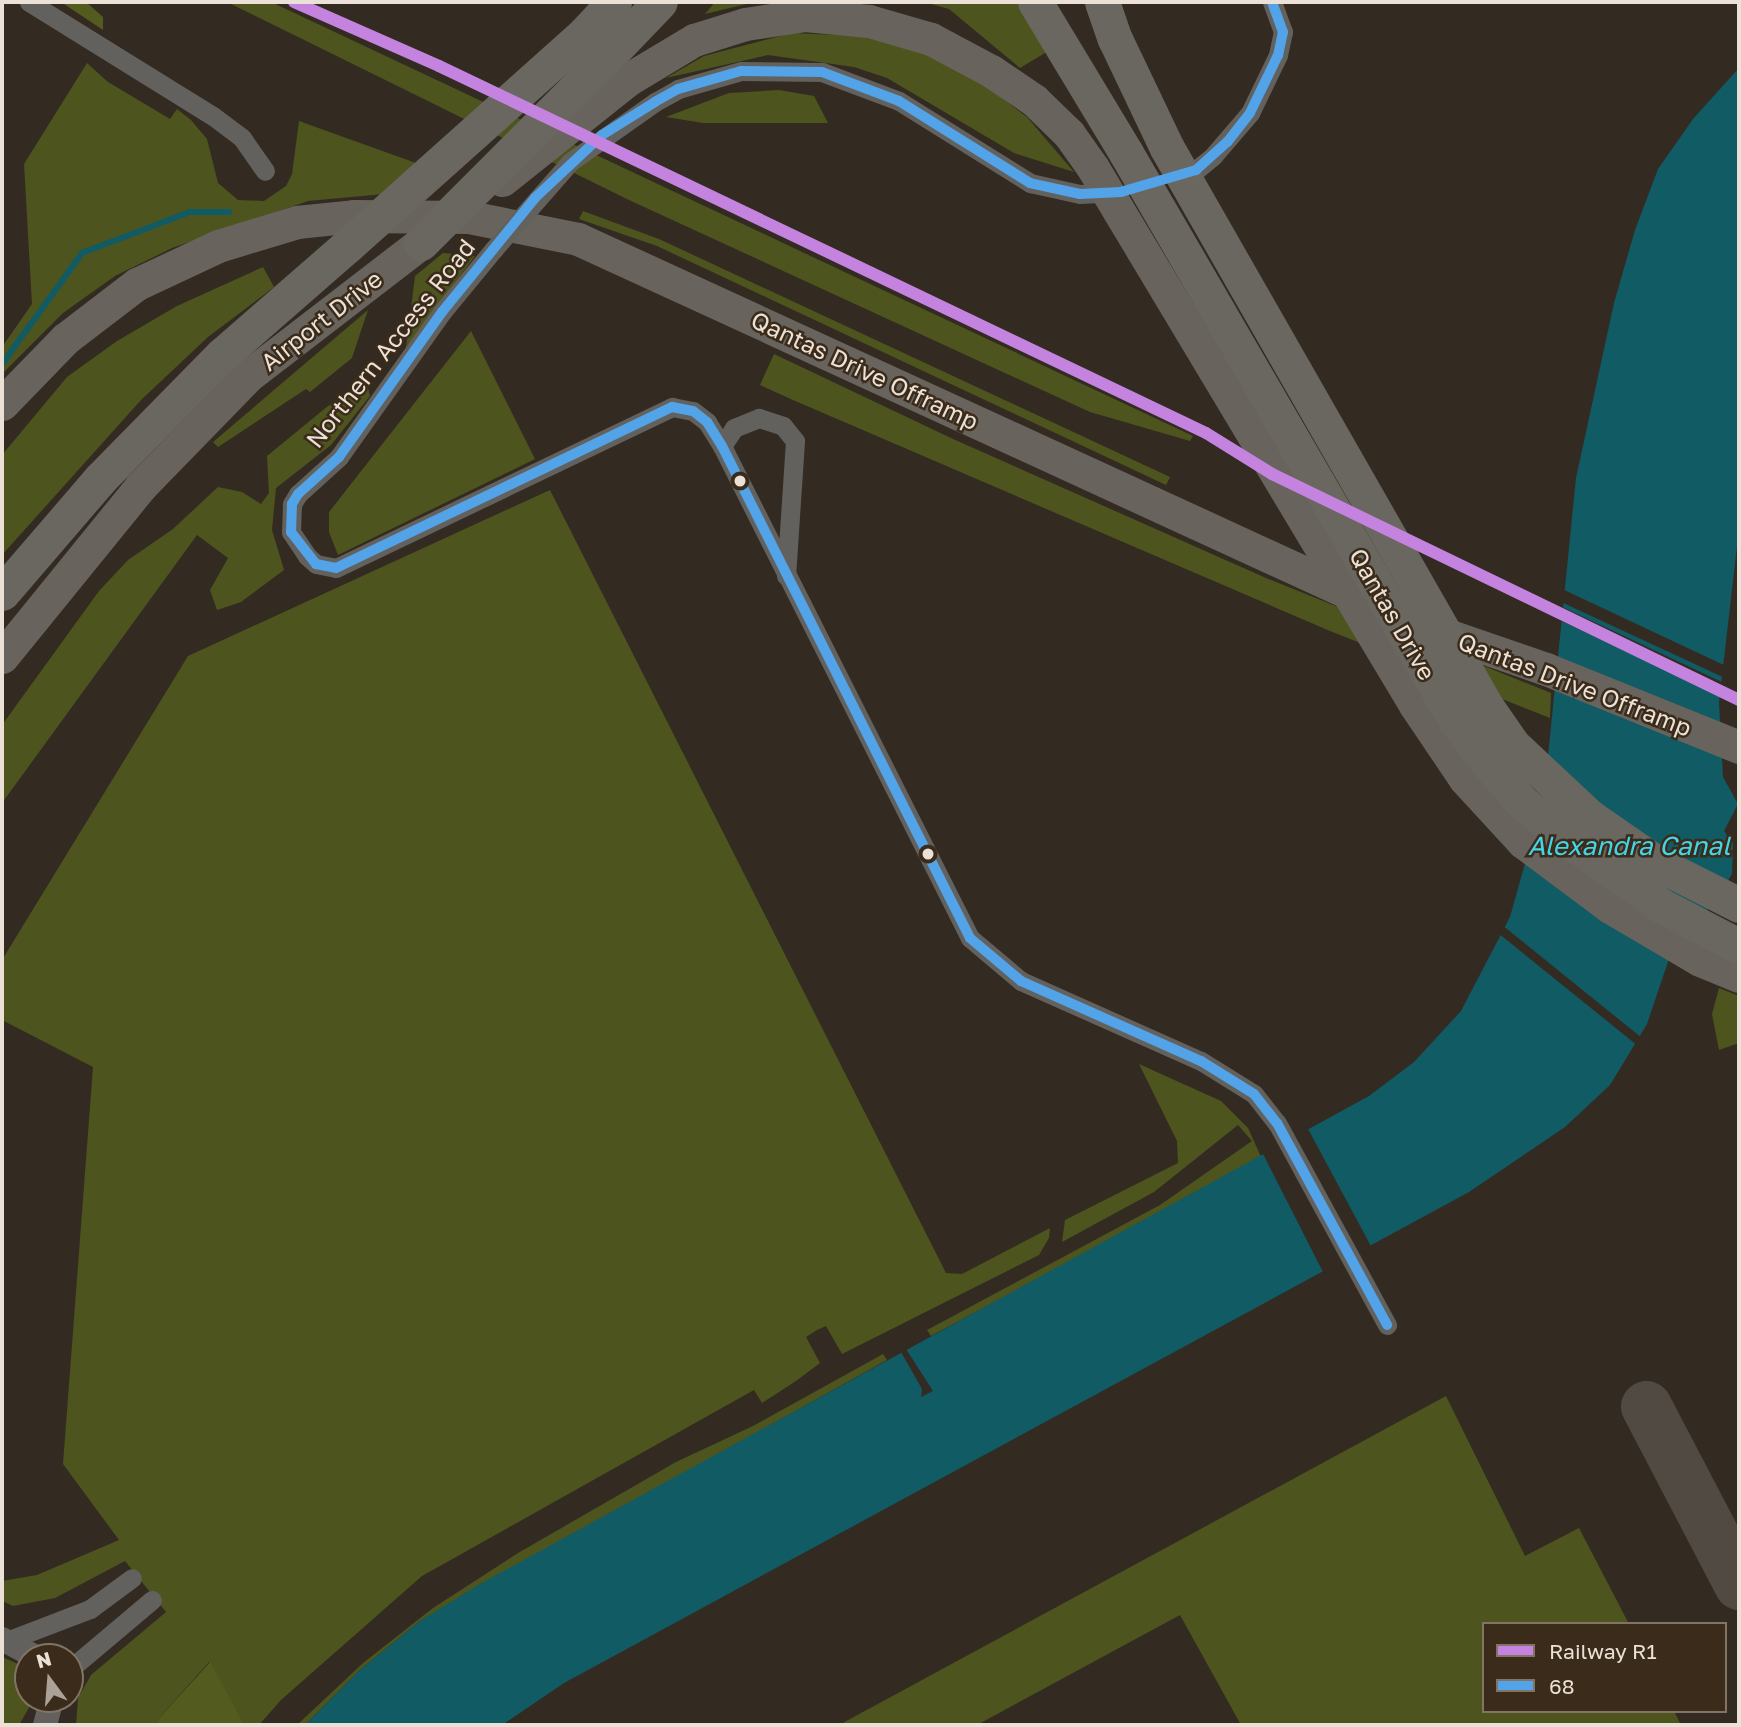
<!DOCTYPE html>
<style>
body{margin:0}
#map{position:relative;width:1741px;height:1727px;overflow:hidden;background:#332b22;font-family:"Golos Text",sans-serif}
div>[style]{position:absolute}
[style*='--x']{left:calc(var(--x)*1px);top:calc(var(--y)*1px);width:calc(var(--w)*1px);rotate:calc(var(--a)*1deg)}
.green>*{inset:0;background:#4d541e}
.forest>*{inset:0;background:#535b1f}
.water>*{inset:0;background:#105b64}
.pier>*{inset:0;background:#332b22}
.stream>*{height:6px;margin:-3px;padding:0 3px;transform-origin:3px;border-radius:3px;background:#105b64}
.taxiway>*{height:51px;margin:-25.5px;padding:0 25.5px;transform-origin:25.5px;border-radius:25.5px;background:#504a42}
.minor>*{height:19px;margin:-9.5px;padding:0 9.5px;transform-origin:9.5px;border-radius:9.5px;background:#63615d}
.tertiary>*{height:24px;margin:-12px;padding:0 12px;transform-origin:12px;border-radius:12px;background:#63615d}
.trunk>*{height:33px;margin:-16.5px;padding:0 16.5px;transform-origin:16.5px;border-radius:16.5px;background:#68645d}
.motorway>*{height:35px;margin:-17.5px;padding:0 17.5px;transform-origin:17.5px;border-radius:17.5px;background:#6a6760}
.minor-bridge>*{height:19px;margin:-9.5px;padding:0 9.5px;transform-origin:9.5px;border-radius:9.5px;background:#63615d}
.trunk-bridge>*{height:33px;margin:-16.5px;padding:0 16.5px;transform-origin:16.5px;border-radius:16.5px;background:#68645d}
.motorway-bridge>*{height:35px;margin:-17.5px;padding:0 17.5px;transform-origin:17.5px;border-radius:17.5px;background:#6a6760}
.bus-1>*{height:10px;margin:-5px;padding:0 5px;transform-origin:5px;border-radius:5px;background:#53a3e8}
.rail-1>*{height:12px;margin:-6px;padding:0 6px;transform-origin:6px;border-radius:6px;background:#c483df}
.dots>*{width:19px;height:19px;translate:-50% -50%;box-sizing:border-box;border:4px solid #3b2b1a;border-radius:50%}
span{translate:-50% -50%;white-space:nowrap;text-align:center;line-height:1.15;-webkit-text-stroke:5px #3b2b1a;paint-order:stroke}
.street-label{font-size:24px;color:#ece1d6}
.water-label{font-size:26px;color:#43d5e7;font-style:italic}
.frame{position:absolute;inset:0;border:4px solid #ece1d6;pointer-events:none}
.legend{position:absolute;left:1482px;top:1622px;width:245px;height:91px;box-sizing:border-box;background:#3b2b1a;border:2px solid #827465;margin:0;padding:9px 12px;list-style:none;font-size:21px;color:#ece1d6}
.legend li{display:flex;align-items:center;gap:14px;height:35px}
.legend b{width:35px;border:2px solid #827465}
.north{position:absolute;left:14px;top:1643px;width:70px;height:70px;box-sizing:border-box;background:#3b2b1a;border:2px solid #827465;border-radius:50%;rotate:344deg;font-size:19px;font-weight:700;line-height:28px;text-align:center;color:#ece1d6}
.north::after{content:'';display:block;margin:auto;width:24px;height:32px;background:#aba197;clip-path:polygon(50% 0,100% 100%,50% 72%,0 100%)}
</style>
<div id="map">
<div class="green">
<i style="clip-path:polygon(227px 2px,271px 2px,1193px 436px,1190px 441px,1090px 412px,629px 200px)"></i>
<i style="clip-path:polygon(715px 2px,755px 2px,705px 14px)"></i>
<i style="clip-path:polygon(924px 2px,1029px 2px,1055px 47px,1020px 68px,949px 9px)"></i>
<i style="clip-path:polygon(792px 33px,860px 36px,924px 52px,978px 80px,1027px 117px,1074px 172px,1014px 153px,887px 78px,854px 67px,768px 55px,666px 78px,704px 56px)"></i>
<i style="clip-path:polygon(87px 63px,108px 82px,170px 119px,177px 109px,191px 120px,207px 139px,218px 183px,238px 200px,264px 201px,286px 186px,292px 174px,299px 121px,427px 167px,395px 193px,308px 201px,172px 248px,115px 276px,63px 313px,2px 374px,2px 347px,32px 304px,24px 164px)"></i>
<i style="clip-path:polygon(779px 90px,814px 96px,828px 123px,703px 123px,666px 117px,729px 93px)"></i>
<i style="clip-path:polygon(583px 211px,659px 239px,1170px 477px,1166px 485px,657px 246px,579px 219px)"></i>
<i style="clip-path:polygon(443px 253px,475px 256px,406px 348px,415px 276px)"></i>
<i style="clip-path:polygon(263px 267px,274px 287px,208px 337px,141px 400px,2px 555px,2px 455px,67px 377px,117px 341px,177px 306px)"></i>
<i style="clip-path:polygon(368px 310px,352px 358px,310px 392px,306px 389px,218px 447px,213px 442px)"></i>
<i style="clip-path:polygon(471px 331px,535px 459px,338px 555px,329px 532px,329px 512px)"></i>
<i style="clip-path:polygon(774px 354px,953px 439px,1266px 578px,1551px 693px,1550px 718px,1330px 631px,793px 400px,760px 385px)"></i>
<i style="clip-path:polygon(367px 384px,370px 396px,331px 445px,276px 488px,272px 530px,284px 570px,241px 602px,217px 610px,210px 590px,228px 558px,197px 535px,2px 803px,2px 725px,99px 591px,128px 560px,173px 529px,218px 487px,242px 492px,261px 504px,269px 493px,267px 456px,328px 406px)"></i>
<i style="clip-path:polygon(550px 490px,946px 1273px,962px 1274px,1050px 1228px,1049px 1238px,1039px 1255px,842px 1354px,826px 1326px,817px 1330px,806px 1337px,820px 1363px,796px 1381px,762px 1403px,754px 1390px,422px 1576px,281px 1700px,259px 1725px,245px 1725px,209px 1662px,153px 1725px,76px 1725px,78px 1698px,91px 1675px,166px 1612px,125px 1561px,55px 1598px,13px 1606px,2px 1601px,2px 1581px,37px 1575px,119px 1540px,63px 1464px,93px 1067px,2px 1020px,2px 960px,188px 656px)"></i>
<i style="clip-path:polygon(1719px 988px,1739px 996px,1739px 1043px,1719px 1050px,1712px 1014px)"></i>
<i style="clip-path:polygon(1139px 1064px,1221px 1101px,1248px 1128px,1262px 1159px,931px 1336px,927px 1330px,1160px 1205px,1252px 1141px,1238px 1125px,1154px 1192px,1062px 1242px,1065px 1220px,1178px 1163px,1177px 1141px)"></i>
<i style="clip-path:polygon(883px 1354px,887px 1360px,420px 1621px,360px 1670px,305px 1725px,297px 1725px,363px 1663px,433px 1608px,518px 1553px,676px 1462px,753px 1426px)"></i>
<i style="clip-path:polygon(1446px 1396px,1525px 1556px,1579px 1528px,1629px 1624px,1484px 1624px,1484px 1711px,1674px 1711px,1681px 1725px,1241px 1725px,1180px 1615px,977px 1725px,839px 1725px)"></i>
<i style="clip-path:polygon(2px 1657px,18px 1664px,28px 1675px,28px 1699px,34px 1699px,19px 1725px,2px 1725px)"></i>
</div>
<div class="forest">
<i style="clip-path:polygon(61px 2px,86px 2px,103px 17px,103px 30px)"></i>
<i style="clip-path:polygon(210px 1662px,245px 1725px,153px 1725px)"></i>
</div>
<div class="water">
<i style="clip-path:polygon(1739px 68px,1739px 529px,1719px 702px,1723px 777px,1738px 804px,1724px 831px,1733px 843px,1732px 874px,1713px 904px,1674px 944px,1647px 1024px,1610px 1085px,1565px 1127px,1469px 1192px,564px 1683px,502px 1725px,305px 1725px,360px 1670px,420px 1621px,480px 1584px,1369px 1096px,1414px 1062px,1461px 1011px,1510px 917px,1544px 796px,1576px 478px,1614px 303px,1635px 230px,1658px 169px,1693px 119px)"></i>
</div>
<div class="pier">
<i style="clip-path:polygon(1560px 588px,1728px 667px,1727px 679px,1559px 601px)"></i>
<i style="clip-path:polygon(1558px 605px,1726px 684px,1724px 697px,1557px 619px)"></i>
<i style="clip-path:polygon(1502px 925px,1642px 1038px,1638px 1046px,1498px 933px)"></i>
<i style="clip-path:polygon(1307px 1127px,1372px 1248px,1324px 1274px,1262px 1152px)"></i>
<i style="clip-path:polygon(906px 1349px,933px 1391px,921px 1397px,922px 1389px,901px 1352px)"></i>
</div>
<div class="stream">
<i style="--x:2;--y:364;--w:137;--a:-54.2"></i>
<i style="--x:82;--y:253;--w:116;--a:-20.8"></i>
<i style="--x:190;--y:212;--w:39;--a:0"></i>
</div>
<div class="taxiway">
<i style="--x:1646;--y:1406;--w:201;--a:62.4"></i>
</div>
<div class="minor">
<i style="--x:29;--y:2;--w:216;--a:31.8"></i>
<i style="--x:213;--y:116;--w:36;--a:37"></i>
<i style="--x:242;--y:138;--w:40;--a:55.1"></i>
<i style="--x:655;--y:102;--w:26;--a:-29"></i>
<i style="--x:678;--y:89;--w:66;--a:-15.9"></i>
<i style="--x:741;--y:71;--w:81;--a:0.7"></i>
<i style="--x:822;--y:72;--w:82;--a:20.6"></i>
<i style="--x:899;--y:101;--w:155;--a:32"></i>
<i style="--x:1030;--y:183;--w:51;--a:12.4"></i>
<i style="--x:1080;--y:194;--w:34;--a:-3"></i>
<i style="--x:1177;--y:177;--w:20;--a:-20"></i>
<i style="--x:1196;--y:170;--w:22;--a:-39"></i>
<i style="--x:1213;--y:156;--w:57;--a:-49.3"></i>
<i style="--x:1250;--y:113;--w:64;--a:-64.2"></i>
<i style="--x:1278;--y:55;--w:24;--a:-78"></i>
<i style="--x:1283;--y:32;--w:32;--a:-110"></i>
<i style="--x:493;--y:250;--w:80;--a:129.4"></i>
<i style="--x:442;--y:312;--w:178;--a:125.4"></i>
<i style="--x:339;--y:457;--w:55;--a:137.9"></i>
<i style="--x:298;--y:494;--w:12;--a:121"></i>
<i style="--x:292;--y:504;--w:28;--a:92"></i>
<i style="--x:291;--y:532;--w:29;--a:56"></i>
<i style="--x:307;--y:556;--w:12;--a:42"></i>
<i style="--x:316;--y:564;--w:20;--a:11"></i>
<i style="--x:336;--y:568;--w:373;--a:-25.6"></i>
<i style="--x:672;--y:407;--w:21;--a:11"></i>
<i style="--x:693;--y:411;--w:18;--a:38"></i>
<i style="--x:707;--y:422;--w:28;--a:58"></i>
<i style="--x:722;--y:446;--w:551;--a:63.25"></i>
<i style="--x:970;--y:938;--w:67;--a:40.1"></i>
<i style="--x:1021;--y:981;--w:197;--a:24"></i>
<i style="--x:1201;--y:1061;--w:62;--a:31.9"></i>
<i style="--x:1254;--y:1094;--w:37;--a:52"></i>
<i style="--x:1277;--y:1123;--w:230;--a:61.4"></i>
<i style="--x:722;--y:446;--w:22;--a:-56"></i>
<i style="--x:734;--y:428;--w:27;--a:-22"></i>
<i style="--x:759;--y:418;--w:25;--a:18"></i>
<i style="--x:783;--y:426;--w:19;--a:51"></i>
<i style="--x:795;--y:441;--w:135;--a:93.8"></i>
<i style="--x:9;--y:1640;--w:87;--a:-20.9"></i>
<i style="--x:90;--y:1609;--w:52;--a:-36.4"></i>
<i style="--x:70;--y:1669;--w:107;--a:-40.1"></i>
</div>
<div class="tertiary">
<i style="--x:2;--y:1639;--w:38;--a:28"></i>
<i style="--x:45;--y:1725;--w:27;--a:-75"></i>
</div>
<div class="trunk">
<i style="--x:629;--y:79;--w:76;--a:-31"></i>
<i style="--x:694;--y:40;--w:53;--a:-17.4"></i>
<i style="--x:745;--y:24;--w:61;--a:-8.5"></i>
<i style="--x:805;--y:15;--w:64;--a:5.4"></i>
<i style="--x:869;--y:21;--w:65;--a:16.2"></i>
<i style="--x:931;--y:39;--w:68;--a:28.1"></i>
<i style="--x:991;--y:71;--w:52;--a:34"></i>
<i style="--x:1034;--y:100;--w:49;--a:44.2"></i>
<i style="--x:1069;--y:134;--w:42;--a:54.8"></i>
<i style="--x:2;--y:404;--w:91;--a:-45.9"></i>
<i style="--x:65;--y:339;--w:91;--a:-37.4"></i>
<i style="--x:137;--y:284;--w:89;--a:-25.1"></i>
<i style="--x:218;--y:246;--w:83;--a:-16.9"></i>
<i style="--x:297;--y:222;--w:57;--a:-6"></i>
<i style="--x:354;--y:216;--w:115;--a:0.5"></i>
<i style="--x:469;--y:217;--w:111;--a:11.4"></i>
<i style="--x:578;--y:239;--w:865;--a:24.67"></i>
<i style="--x:1430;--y:629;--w:123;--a:19"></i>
<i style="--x:1546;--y:669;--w:208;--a:22"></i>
<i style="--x:2;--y:657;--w:219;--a:-50.9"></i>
<i style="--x:140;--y:487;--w:155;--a:-45.8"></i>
<i style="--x:248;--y:376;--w:218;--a:-37.6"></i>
</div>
<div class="motorway">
<i style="--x:1035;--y:2;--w:176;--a:58.9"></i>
<i style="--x:1102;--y:2;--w:39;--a:71"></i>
<i style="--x:1115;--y:39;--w:121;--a:64.5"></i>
<i style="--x:584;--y:34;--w:44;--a:-46.8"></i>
<i style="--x:607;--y:57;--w:76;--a:-46.1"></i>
<i style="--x:2;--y:593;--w:152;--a:-49.3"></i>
<i style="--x:101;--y:478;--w:173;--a:-45.5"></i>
<i style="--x:222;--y:355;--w:166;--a:-41.1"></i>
</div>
<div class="minor-bridge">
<i style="--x:493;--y:250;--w:117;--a:-48.8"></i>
<i style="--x:570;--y:162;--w:104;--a:-35.2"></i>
</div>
<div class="trunk-bridge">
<i style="--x:1093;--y:168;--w:626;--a:59.05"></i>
<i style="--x:1415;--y:705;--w:89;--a:56"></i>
<i style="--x:1465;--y:779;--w:86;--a:47.4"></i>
<i style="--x:1523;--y:842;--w:109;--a:36.8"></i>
<i style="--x:1610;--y:907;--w:104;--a:30.5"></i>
<i style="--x:1700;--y:960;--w:42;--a:22.3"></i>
<i style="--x:502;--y:180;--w:162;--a:-38.5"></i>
</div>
<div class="motorway-bridge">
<i style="--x:1167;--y:148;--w:643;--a:60.24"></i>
<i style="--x:1486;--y:706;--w:47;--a:55.3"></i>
<i style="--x:1513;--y:745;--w:105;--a:43.1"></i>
<i style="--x:1590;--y:817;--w:83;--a:34.7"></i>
<i style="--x:1658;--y:864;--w:91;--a:26.8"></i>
<i style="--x:1126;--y:153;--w:659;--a:59.86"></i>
<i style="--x:1457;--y:723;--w:49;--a:52.4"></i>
<i style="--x:1487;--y:762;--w:53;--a:48.8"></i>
<i style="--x:1522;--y:802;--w:65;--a:39.4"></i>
<i style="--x:1572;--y:843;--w:110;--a:35"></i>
<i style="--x:1662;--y:906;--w:87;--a:27.5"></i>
<i style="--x:421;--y:243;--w:263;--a:-45"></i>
<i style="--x:347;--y:246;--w:318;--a:-41.8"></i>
</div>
<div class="bus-1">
<i style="--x:1272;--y:2;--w:32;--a:70"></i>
<i style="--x:1283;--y:32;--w:24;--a:102"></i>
<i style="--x:1278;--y:55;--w:64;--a:115.8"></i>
<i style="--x:1250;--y:113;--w:37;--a:128"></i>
<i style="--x:1227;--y:142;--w:42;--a:137.9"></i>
<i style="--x:1196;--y:170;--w:78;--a:163.7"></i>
<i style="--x:1121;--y:192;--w:41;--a:177.2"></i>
<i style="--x:1080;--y:194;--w:51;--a:-167.6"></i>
<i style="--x:1030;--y:183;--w:155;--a:-148"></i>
<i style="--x:899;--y:101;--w:82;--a:-159.4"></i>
<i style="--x:822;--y:72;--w:81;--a:-179.3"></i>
<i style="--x:741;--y:71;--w:66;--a:164.1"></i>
<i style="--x:678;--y:89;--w:26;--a:151"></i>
<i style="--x:655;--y:102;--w:62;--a:148.1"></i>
<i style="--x:602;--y:135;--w:92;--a:136.8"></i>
<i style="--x:535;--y:198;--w:147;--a:129.2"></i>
<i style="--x:442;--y:312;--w:178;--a:125.4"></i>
<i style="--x:339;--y:457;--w:55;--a:137.9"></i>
<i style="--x:298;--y:494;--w:12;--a:121"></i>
<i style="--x:292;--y:504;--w:28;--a:92"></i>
<i style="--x:291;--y:532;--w:41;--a:52"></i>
<i style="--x:316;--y:564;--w:20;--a:11"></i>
<i style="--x:336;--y:568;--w:373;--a:-25.6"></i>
<i style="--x:672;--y:407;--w:21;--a:11"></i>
<i style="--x:693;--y:411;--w:18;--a:38"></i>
<i style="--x:707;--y:422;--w:28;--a:58"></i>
<i style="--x:722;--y:446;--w:551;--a:63.25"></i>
<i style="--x:970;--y:938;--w:67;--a:40.1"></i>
<i style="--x:1021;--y:981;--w:197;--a:24"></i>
<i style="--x:1201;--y:1061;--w:62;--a:31.9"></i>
<i style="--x:1254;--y:1094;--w:37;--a:52"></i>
<i style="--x:1277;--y:1123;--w:230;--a:61.4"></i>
</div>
<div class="rail-1">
<i style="--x:294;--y:2;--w:158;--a:23.8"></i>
<i style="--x:439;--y:66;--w:850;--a:25.57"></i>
<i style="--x:1206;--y:433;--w:78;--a:31.8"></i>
<i style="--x:1272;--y:474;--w:519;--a:25.82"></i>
</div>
<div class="dots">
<i style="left:740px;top:481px;background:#ece1d6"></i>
<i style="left:928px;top:854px;background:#ece1d6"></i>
</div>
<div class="street-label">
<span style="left:321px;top:320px;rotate:-38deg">Airport Drive</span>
<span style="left:390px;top:343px;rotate:-52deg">Northern Access Road</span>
<span style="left:865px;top:370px;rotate:25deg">Qantas Drive Offramp</span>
<span style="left:1393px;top:614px;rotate:60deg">Qantas Drive</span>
<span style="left:1575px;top:684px;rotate:21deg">Qantas Drive Offramp</span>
</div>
<div class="water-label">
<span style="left:1629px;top:846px">Alexandra Canal</span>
</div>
<div class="frame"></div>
<ul class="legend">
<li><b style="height:9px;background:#c483df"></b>Railway R1</li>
<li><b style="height:9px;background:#53a3e8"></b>68</li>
</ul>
<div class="north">N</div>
</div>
